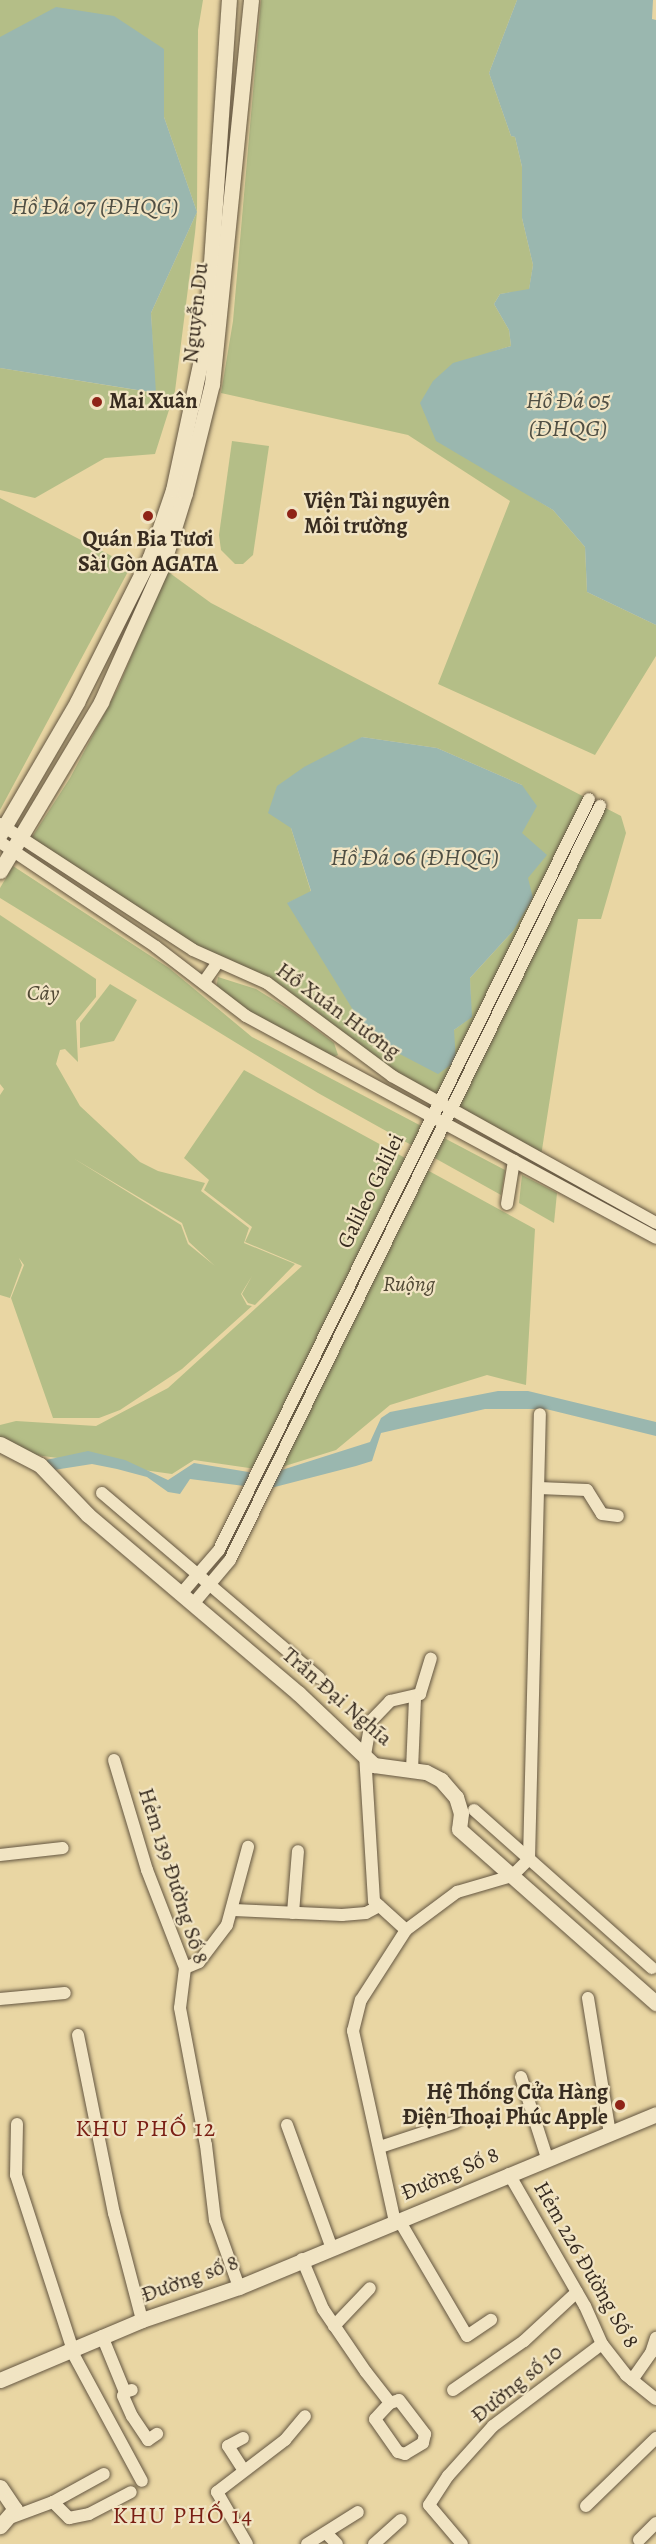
<!DOCTYPE html>
<meta charset="utf-8">
<style>
body{margin:0}
#map{position:relative;width:656px;height:2544px;overflow:hidden;background:#e9d6a3;font-family:Alegreya,serif}
div>[style]{position:absolute}
[style*='--x']{left:calc(var(--x)*1px);top:calc(var(--y)*1px);width:calc(var(--w)*1px);rotate:calc(var(--a)*1deg)}
.green>*{inset:0;background:#b4be87}
.water>*{inset:0;background:#9ab7af}
.roads{filter:drop-shadow(0 0 2px #645641) drop-shadow(0 0 2px #645641)}
.minor>*{height:12px;margin:-6px;padding:0 6px;transform-origin:6px;border-radius:6px;background:#f1e4c3}
.tertiary>*{height:15px;margin:-7.5px;padding:0 7.5px;transform-origin:7.5px;border-radius:7.5px;background:#f1e4c3}
.dots>*{width:16px;height:16px;translate:-50% -50%;box-sizing:border-box;border:3px solid #f1e4c3;border-radius:50%}
span{translate:-50% -50%;white-space:nowrap;text-align:center;line-height:1.15;-webkit-text-stroke:4.5px #f1e4c3;paint-order:stroke}
.street-label{font-size:22px;color:#382c20}
.poi-label{font-size:22px;color:#382c20;font-weight:700}
.left{translate:0 -50%;text-align:left}
.right{translate:-100% -50%;text-align:right}
.park-label{font-size:22px;color:#514935;font-style:italic}
.water-label{font-size:24px;color:#504f44;font-style:italic}
.neighbourhood-label{font-size:24px;color:#7a1f14;letter-spacing:1.5px}
</style>
<div id="map">
<div class="green">
<i style="clip-path:polygon(0 0,203px 0,198px 30px,197px 212px,195px 233px,175px 391px,155px 454px,105px 458px,35px 498px,0 490px,0 368px,155px 393px,151px 313px,197px 212px,164px 117px,164px 49px,0 37px)"></i>
<i style="clip-path:polygon(261px 0,517px 0,489px 73px,511px 136px,515px 137px,522px 167px,522px 218px,533px 265px,529px 290px,500px 294px,494px 304px,509px 330px,511px 346px,495px 351px,532px 497px,553px 510px,585px 547px,587px 592px,656px 625px,656px 656px,595px 755px,438px 684px,510px 501px,408px 435px,221px 393px,233px 321px)"></i>
<i style="clip-path:polygon(232px 441px,269px 446px,253px 555px,243px 564px,235px 564px,221px 550px,219px 535px)"></i>
<i style="clip-path:polygon(0 498px,131px 566px,0 810px)"></i>
<i style="clip-path:polygon(evenodd,167px 571px,211px 603px,621px 816px,626px 833px,601px 919px,578px 919px,541px 1156px,435px 1097px,354px 1045px,285px 988px,205px 956px,35px 847px,32px 837px,70px 778px,118px 688px,167px 571px,362px 737px,437px 748px,522px 785px,521px 833px,528px 878px,513px 931px,470px 978px,471px 1017px,454px 1030px,329px 967px,288px 903px,311px 892px,291px 828px,362px 737px)"></i>
<i style="clip-path:polygon(13px 866px,169px 968px,252px 1037px,505px 1170px,501px 1195px,318px 1093px,0 898px,0 888px)"></i>
<i style="clip-path:polygon(evenodd,0 915px,96px 979px,96px 997px,76px 1021px,78px 1062px,65px 1049px,60px 1050px,56px 1064px,80px 1106px,140px 1162px,158px 1171px,205px 1183px,201px 1191px,249px 1228px,244px 1243px,295px 1264px,255px 1305px,248px 1303px,242px 1294px,252px 1276px,241px 1294px,247px 1305px,252px 1306px,182px 1369px,120px 1410px,99px 1418px,53px 1418px,11px 1298px,24px 1265px,19px 1258px,22px 1265px,10px 1298px,0 1295px,0 1095px,4px 1089px,0 1084px,0 915px,73px 1158px,182px 1223px,189px 1242px,215px 1266px,188px 1244px,181px 1225px,73px 1158px)"></i>
<i style="clip-path:polygon(218px 977px,256px 989px,293px 1012px,334px 1043px,338px 1055px,331px 1058px,276px 1032px,216px 989px)"></i>
<i style="clip-path:polygon(110px 984px,137px 1000px,114px 1041px,80px 1048px,80px 1023px)"></i>
<i style="clip-path:polygon(244px 1070px,535px 1229px,526px 1385px,487px 1375px,390px 1405px,336px 1450px,269px 1471px,194px 1460px,172px 1474px,29px 1454px,0 1437px,0 1425px,16px 1421px,96px 1426px,168px 1388px,302px 1266px,245px 1242px,252px 1227px,204px 1190px,209px 1180px,184px 1158px)"></i>
<i style="clip-path:polygon(522px 1175px,557px 1193px,554px 1223px,519px 1203px)"></i>
</div>
<div class="water">
<i style="clip-path:polygon(517px 0,653px 0,652px 19px,656px 20px,656px 625px,587px 592px,585px 547px,553px 510px,436px 441px,420px 403px,433px 381px,453px 363px,511px 346px,509px 330px,494px 304px,500px 294px,529px 289px,533px 265px,522px 218px,522px 167px,515px 137px,511px 136px,489px 73px)"></i>
<i style="clip-path:polygon(56px 7px,114px 16px,164px 49px,164px 117px,197px 212px,151px 313px,156px 393px,0 368px,0 37px)"></i>
<i style="clip-path:polygon(362px 737px,437px 748px,522px 785px,537px 806px,522px 833px,547px 855px,528px 878px,533px 898px,513px 931px,470px 978px,472px 1017px,454px 1030px,456px 1061px,438px 1074px,371px 1039px,287px 903px,311px 891px,291px 828px,268px 813px,277px 786px,304px 767px)"></i>
<i style="clip-path:polygon(498px 1391px,528px 1391px,656px 1422px,656px 1436px,546px 1409px,485px 1409px,381px 1433px,372px 1461px,356px 1466px,267px 1489px,190px 1479px,180px 1494px,168px 1492px,147px 1477px,117px 1469px,92px 1464px,54px 1470px,46px 1460px,88px 1451px,125px 1460px,168px 1480px,194px 1463px,266px 1475px,370px 1442px,381px 1418px,390px 1412px)"></i>
</div>
<div class="roads">
<div class="minor">
<i style="--x:0;--y:824;--w:230;--a:33.1"></i>
<i style="--x:193;--y:950;--w:81;--a:24"></i>
<i style="--x:267;--y:983;--w:156;--a:36.6"></i>
<i style="--x:392;--y:1076;--w:302;--a:29.1"></i>
<i style="--x:0;--y:842;--w:188;--a:33.9"></i>
<i style="--x:156;--y:947;--w:113;--a:37.5"></i>
<i style="--x:246;--y:1016;--w:466;--a:28.4"></i>
<i style="--x:204;--y:982;--w:24;--a:-55"></i>
<i style="--x:507;--y:1204;--w:44;--a:-80.8"></i>
<i style="--x:539;--y:1488;--w:48;--a:2.4"></i>
<i style="--x:587;--y:1490;--w:28;--a:58"></i>
<i style="--x:602;--y:1514;--w:16;--a:7"></i>
<i style="--x:102;--y:1493;--w:285;--a:40.4"></i>
<i style="--x:181;--y:1594;--w:58;--a:-49.2"></i>
<i style="--x:219;--y:1550;--w:837;--a:-63.77"></i>
<i style="--x:193;--y:1604;--w:57;--a:-49.9"></i>
<i style="--x:230;--y:1560;--w:840;--a:-63.86"></i>
<i style="--x:114;--y:1760;--w:115;--a:73.3"></i>
<i style="--x:147;--y:1870;--w:105;--a:68.8"></i>
<i style="--x:185;--y:1968;--w:40;--a:97.1"></i>
<i style="--x:180;--y:2008;--w:139;--a:79.3"></i>
<i style="--x:206;--y:2145;--w:76;--a:83.2"></i>
<i style="--x:215;--y:2220;--w:71;--a:70.3"></i>
<i style="--x:412;--y:1770;--w:72;--a:-87.6"></i>
<i style="--x:474;--y:1810;--w:238;--a:41.6"></i>
<i style="--x:0;--y:1855;--w:63;--a:-6.3"></i>
<i style="--x:234;--y:1910;--w:108;--a:2.7"></i>
<i style="--x:342;--y:1915;--w:24;--a:-5"></i>
<i style="--x:366;--y:1913;--w:15;--a:-28"></i>
<i style="--x:293;--y:1913;--w:62;--a:-85.4"></i>
<i style="--x:406;--y:1930;--w:43;--a:-137.8"></i>
<i style="--x:374;--y:1901;--w:146;--a:-93.5"></i>
<i style="--x:365;--y:1755;--w:35;--a:-80"></i>
<i style="--x:371;--y:1721;--w:28;--a:-46"></i>
<i style="--x:390;--y:1701;--w:31;--a:-13"></i>
<i style="--x:420;--y:1694;--w:37;--a:-73"></i>
<i style="--x:185;--y:1968;--w:15;--a:-23"></i>
<i style="--x:199;--y:1962;--w:46;--a:-52.9"></i>
<i style="--x:227;--y:1925;--w:81;--a:-74.9"></i>
<i style="--x:588;--y:1998;--w:138;--a:80.8"></i>
<i style="--x:0;--y:1999;--w:65;--a:-5.3"></i>
<i style="--x:78;--y:2035;--w:182;--a:78.6"></i>
<i style="--x:114;--y:2213;--w:111;--a:75.3"></i>
<i style="--x:521;--y:2077;--w:85;--a:72.2"></i>
<i style="--x:17;--y:2124;--w:51;--a:91.1"></i>
<i style="--x:16;--y:2175;--w:181;--a:72"></i>
<i style="--x:287;--y:2125;--w:129;--a:70"></i>
<i style="--x:380;--y:2147;--w:80;--a:-18.2"></i>
<i style="--x:509;--y:2174;--w:152;--a:60.1"></i>
<i style="--x:585;--y:2306;--w:42;--a:65.9"></i>
<i style="--x:602;--y:2344;--w:39;--a:52"></i>
<i style="--x:626;--y:2375;--w:38;--a:39"></i>
<i style="--x:399;--y:2220;--w:134;--a:59.6"></i>
<i style="--x:467;--y:2336;--w:29;--a:-34"></i>
<i style="--x:395;--y:2222;--w:196;--a:-102.4"></i>
<i style="--x:353;--y:2031;--w:32;--a:-76"></i>
<i style="--x:361;--y:2000;--w:83;--a:-57.3"></i>
<i style="--x:406;--y:1930;--w:64;--a:-36.7"></i>
<i style="--x:457;--y:1892;--w:57;--a:-16.2"></i>
<i style="--x:512;--y:1876;--w:24;--a:-45"></i>
<i style="--x:529;--y:1859;--w:445;--a:-88.6"></i>
<i style="--x:302;--y:2259;--w:54;--a:67.2"></i>
<i style="--x:323;--y:2309;--w:76;--a:55.7"></i>
<i style="--x:366;--y:2372;--w:39;--a:52"></i>
<i style="--x:390;--y:2403;--w:9;--a:-18"></i>
<i style="--x:399;--y:2400;--w:43;--a:52.6"></i>
<i style="--x:425;--y:2434;--w:9;--a:103"></i>
<i style="--x:423;--y:2443;--w:21;--a:149"></i>
<i style="--x:405;--y:2454;--w:7;--a:-164"></i>
<i style="--x:398;--y:2452;--w:40;--a:-124.9"></i>
<i style="--x:375;--y:2419;--w:22;--a:-47"></i>
<i style="--x:334;--y:2326;--w:52;--a:-46.5"></i>
<i style="--x:102;--y:2336;--w:61;--a:67.7"></i>
<i style="--x:125;--y:2392;--w:7;--a:-16"></i>
<i style="--x:70;--y:2348;--w:151;--a:61.6"></i>
<i style="--x:632;--y:2380;--w:33;--a:-55"></i>
<i style="--x:651;--y:2353;--w:16;--a:-72"></i>
<i style="--x:453;--y:2390;--w:86;--a:-34.6"></i>
<i style="--x:524;--y:2341;--w:72;--a:-42.8"></i>
<i style="--x:125;--y:2392;--w:4;--a:117"></i>
<i style="--x:123;--y:2396;--w:22;--a:66"></i>
<i style="--x:132;--y:2416;--w:29;--a:56"></i>
<i style="--x:148;--y:2440;--w:11;--a:-34"></i>
<i style="--x:243;--y:2438;--w:17;--a:152"></i>
<i style="--x:228;--y:2446;--w:27;--a:57"></i>
<i style="--x:53;--y:2502;--w:58;--a:-28.8"></i>
<i style="--x:586;--y:2506;--w:98;--a:-44.2"></i>
<i style="--x:10;--y:2518;--w:46;--a:-20.4"></i>
<i style="--x:53;--y:2502;--w:23;--a:45"></i>
<i style="--x:69;--y:2518;--w:20;--a:-11"></i>
<i style="--x:89;--y:2514;--w:47;--a:-27.6"></i>
<i style="--x:327;--y:2534;--w:14;--a:45"></i>
<i style="--x:639;--y:2540;--w:24;--a:-45"></i>
<i style="--x:247;--y:2544;--w:60;--a:-120"></i>
<i style="--x:217;--y:2492;--w:86;--a:-37.4"></i>
<i style="--x:285;--y:2440;--w:31;--a:-50"></i>
<i style="--x:307;--y:2544;--w:60;--a:-32.1"></i>
<i style="--x:374;--y:2544;--w:36;--a:-42"></i>
<i style="--x:462;--y:2544;--w:51;--a:-130.2"></i>
<i style="--x:429;--y:2505;--w:35;--a:-57"></i>
<i style="--x:448;--y:2476;--w:67;--a:-48"></i>
<i style="--x:493;--y:2426;--w:136;--a:-37"></i>
</div>
<div class="tertiary">
<i style="--x:0;--y:834;--w:153;--a:-59.7"></i>
<i style="--x:77;--y:702;--w:162;--a:-63.3"></i>
<i style="--x:150;--y:557;--w:71;--a:-71.1"></i>
<i style="--x:173;--y:490;--w:157;--a:-77.9"></i>
<i style="--x:206;--y:336;--w:337;--a:-86.1"></i>
<i style="--x:0;--y:871;--w:197;--a:-59.1"></i>
<i style="--x:101;--y:702;--w:151;--a:-65.8"></i>
<i style="--x:163;--y:564;--w:74;--a:-72.8"></i>
<i style="--x:185;--y:493;--w:112;--a:-76.1"></i>
<i style="--x:212;--y:384;--w:386;--a:-84.2"></i>
<i style="--x:0;--y:1444;--w:45;--a:27.7"></i>
<i style="--x:40;--y:1465;--w:69;--a:46.2"></i>
<i style="--x:88;--y:1515;--w:275;--a:40.3"></i>
<i style="--x:298;--y:1693;--w:105;--a:43.5"></i>
<i style="--x:374;--y:1765;--w:52;--a:7.7"></i>
<i style="--x:426;--y:1772;--w:17;--a:28"></i>
<i style="--x:441;--y:1780;--w:23;--a:49"></i>
<i style="--x:456;--y:1797;--w:17;--a:73"></i>
<i style="--x:461;--y:1813;--w:16;--a:97"></i>
<i style="--x:459;--y:1829;--w:263;--a:41.5"></i>
<i style="--x:0;--y:2380;--w:154;--a:-22.9"></i>
<i style="--x:142;--y:2320;--w:102;--a:-18.8"></i>
<i style="--x:239;--y:2287;--w:451;--a:-22.5"></i>
<i style="--x:0;--y:2487;--w:27;--a:56"></i>
<i style="--x:15;--y:2509;--w:23;--a:131"></i>
</div>
</div>
<div class="dots">
<i style="left:97px;top:402px;background:#8f2418"></i>
<i style="left:292px;top:514px;background:#8f2418"></i>
<i style="left:148px;top:516px;background:#8f2418"></i>
<i style="left:620px;top:2105px;background:#8f2418"></i>
</div>
<div class="street-label">
<span style="left:196px;top:313px;rotate:-84deg">Nguyễn Du</span>
<span style="left:338px;top:1011px;rotate:36deg">Hồ Xuân Hương</span>
<span style="left:371px;top:1191px;rotate:-64deg">Galileo Galilei</span>
<span style="left:337px;top:1697px;rotate:41deg">Trần Đại Nghĩa</span>
<span style="left:173px;top:1876px;rotate:72deg">Hẻm 139 Đường Số 8</span>
<span style="left:450px;top:2174px;rotate:-23deg">Đường Số 8</span>
<span style="left:586px;top:2265px;rotate:60deg">Hẻm 226 Đường Số 8</span>
<span style="left:190px;top:2279px;rotate:-20deg">Đường số 8</span>
<span style="left:517px;top:2384px;rotate:-39deg">Đường số 10</span>
</div>
<div class="poi-label">
<span class="left" style="left:109px;top:402px">Mai Xuân</span>
<span class="left" style="left:304px;top:514px">Viện Tài nguyên<br>Môi trường</span>
<span style="left:148px;top:552px">Quán Bia Tươi<br>Sài Gòn AGATA</span>
<span class="right" style="left:608px;top:2105px">Hệ Thống Cửa Hàng<br>Điện Thoại Phúc Apple</span>
</div>
<div class="park-label">
<span style="left:43px;top:994px">Cây</span>
<span style="left:409px;top:1285px">Ruộng</span>
</div>
<div class="water-label">
<span style="left:95px;top:207px">Hồ Đá 07 (ĐHQG)</span>
<span style="left:568px;top:415px">Hồ Đá 05<br>(ĐHQG)</span>
<span style="left:415px;top:858px">Hồ Đá 06 (ĐHQG)</span>
</div>
<div class="neighbourhood-label">
<span style="left:146px;top:2129px">KHU PHỐ 12</span>
<span style="left:183px;top:2516px">KHU PHỐ 14</span>
</div>
</div>
